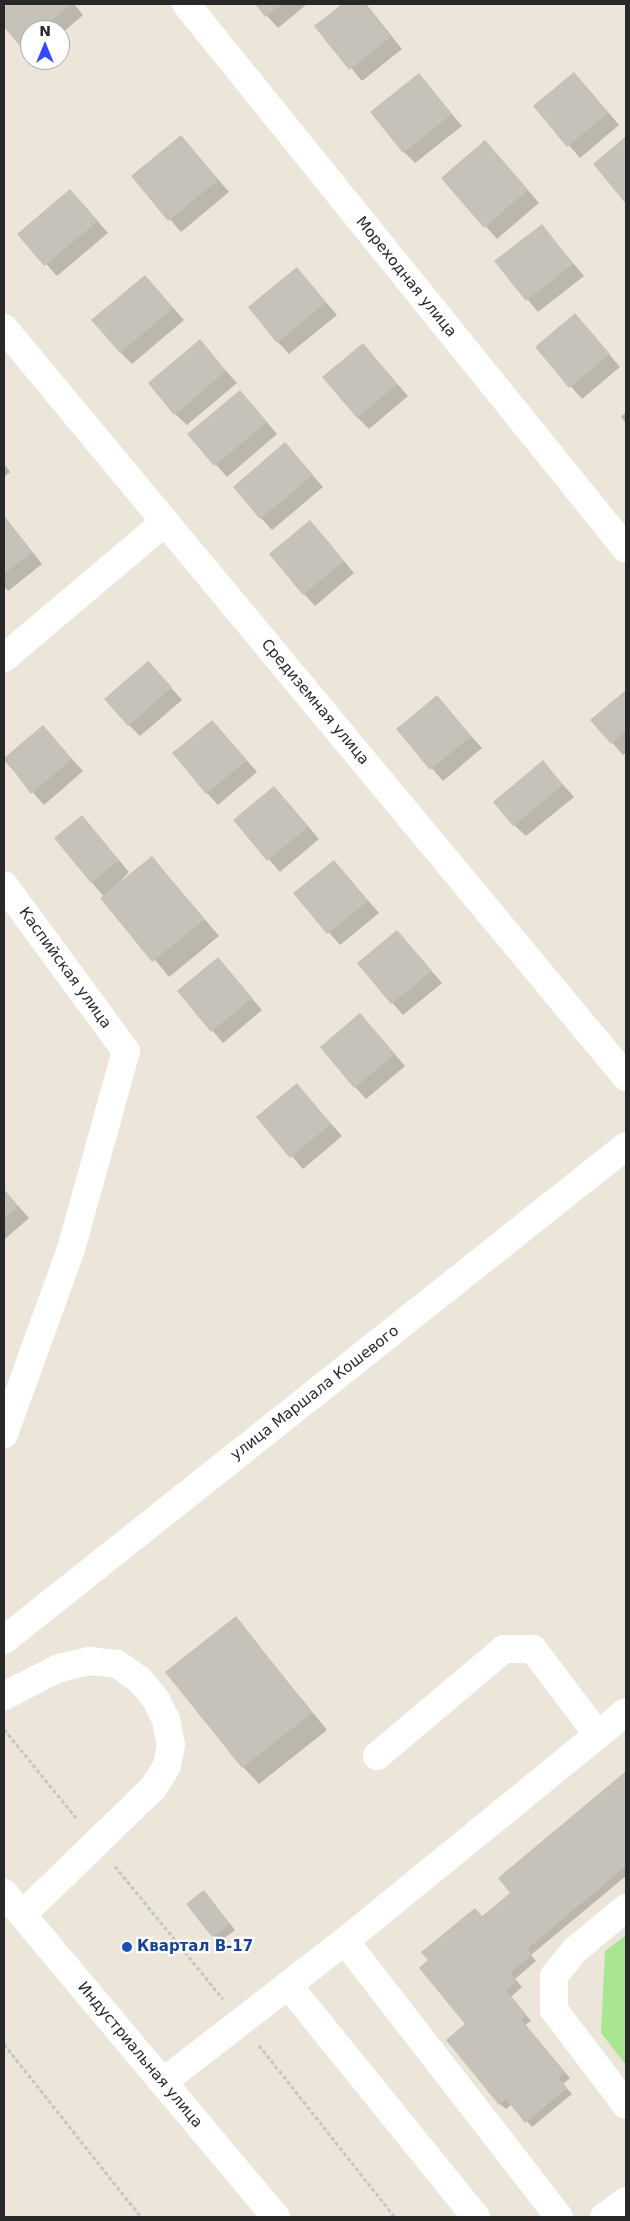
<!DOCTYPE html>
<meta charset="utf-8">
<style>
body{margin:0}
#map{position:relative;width:630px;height:2221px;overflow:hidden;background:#ece5d9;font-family:"DejaVu Sans",sans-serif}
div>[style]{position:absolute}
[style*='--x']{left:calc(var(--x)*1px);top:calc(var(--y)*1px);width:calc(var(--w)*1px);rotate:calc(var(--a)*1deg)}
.green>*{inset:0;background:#a8e692}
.shadow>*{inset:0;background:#0003}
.building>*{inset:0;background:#c7c2b9}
.path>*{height:3px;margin-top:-1.5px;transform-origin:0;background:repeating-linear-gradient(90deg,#c7c7c7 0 4px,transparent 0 6.5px)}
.minor>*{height:28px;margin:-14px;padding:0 14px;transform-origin:14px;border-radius:14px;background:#fff}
.dots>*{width:14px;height:14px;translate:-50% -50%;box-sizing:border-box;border:2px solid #fff;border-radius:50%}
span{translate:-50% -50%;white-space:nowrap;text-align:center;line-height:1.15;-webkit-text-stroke:4.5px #fff;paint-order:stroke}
.street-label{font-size:15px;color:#282828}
.transit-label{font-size:15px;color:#164399;font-weight:700}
.left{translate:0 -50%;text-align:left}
.frame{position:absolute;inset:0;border:5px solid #282828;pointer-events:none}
.north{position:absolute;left:20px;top:20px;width:50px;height:50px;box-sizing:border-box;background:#fff;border:1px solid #a9a9a9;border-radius:50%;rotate:0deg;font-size:14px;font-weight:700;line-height:20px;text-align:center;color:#282828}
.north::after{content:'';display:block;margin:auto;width:18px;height:22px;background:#3348ff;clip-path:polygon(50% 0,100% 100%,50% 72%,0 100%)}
</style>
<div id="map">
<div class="green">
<i style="clip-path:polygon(626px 1935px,626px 2065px,601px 2033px,605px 1951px)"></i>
</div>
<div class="shadow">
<i style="clip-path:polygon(10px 4px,74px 4px,83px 15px,60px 35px,60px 30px,30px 30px,30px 54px,4px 25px,4px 9px)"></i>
<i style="clip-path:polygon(256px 4px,307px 4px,278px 28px)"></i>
<i style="clip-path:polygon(344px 4px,366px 4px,402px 49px,362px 81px,316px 26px)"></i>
<i style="clip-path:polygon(419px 75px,462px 126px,415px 163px,404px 152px)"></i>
<i style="clip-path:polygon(585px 85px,619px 125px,580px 158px,535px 106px)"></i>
<i style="clip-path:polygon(181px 136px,229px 192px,181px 232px,133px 176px)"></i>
<i style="clip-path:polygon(626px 138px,626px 202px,595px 164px)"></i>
<i style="clip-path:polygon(496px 153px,539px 203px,497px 239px,443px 178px)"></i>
<i style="clip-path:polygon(70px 190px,108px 233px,57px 276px,19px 234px)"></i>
<i style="clip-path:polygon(542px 226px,584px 276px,538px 312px,496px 262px)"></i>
<i style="clip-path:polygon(297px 269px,337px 315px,289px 354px,278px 342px)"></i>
<i style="clip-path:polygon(145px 276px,184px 320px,132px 364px,120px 352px)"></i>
<i style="clip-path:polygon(575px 315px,620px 367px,582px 399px,536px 347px)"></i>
<i style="clip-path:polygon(199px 341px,237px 383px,187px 425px,175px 414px)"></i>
<i style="clip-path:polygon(374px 357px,408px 396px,369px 429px,357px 417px)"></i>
<i style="clip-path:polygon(251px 403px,277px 434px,227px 477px,189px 434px)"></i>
<i style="clip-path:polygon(626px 412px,626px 423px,621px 417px)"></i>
<i style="clip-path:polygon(285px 444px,323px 487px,272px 530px,261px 518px)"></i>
<i style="clip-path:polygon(4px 464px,10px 472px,4px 477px)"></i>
<i style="clip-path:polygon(4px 516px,42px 564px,8px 591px,4px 586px)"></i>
<i style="clip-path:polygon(321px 533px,354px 573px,315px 606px,304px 594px)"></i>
<i style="clip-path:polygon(159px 674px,182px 700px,140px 736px,129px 725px)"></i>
<i style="clip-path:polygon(626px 692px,626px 752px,623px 755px,592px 720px)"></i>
<i style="clip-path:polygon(436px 697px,482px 748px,443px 781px,398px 729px)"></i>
<i style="clip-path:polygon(212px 721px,257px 772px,218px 805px,207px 793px)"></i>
<i style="clip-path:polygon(43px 727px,83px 771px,44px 805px,4px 760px)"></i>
<i style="clip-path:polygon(543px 762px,574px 797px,526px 836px,514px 825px)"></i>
<i style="clip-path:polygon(285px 799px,319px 839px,280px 872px,235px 820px)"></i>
<i style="clip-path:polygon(82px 817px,129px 872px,114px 888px,152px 857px,219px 936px,169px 977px,56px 838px)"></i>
<i style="clip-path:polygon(334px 861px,379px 913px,340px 945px,295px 894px)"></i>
<i style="clip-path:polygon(397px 931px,442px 983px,403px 1015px,358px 964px)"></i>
<i style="clip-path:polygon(218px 959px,262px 1010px,223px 1043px,179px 991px)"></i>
<i style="clip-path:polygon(360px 1014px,405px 1066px,366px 1099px,355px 1087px)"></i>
<i style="clip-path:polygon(297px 1085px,342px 1136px,303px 1169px,258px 1117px)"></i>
<i style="clip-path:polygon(4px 1190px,29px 1218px,4px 1240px)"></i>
<i style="clip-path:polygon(236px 1618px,327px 1730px,259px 1784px,243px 1767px)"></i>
<i style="clip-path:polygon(626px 1773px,626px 1876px,531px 1955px,536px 1961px,515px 1979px,522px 1987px,511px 1997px,531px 2021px,525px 2025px,570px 2078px,563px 2084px,572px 2094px,532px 2127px,512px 2104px,506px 2109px,500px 2104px,467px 2024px,482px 1917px,512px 1893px,499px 1878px)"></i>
<i style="clip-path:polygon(209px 1898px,235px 1930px,219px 1942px,188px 1905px)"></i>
</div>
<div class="building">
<i style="clip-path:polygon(8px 4px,72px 4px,40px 30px,30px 30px,30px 39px,21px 47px,4px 27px,4px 7px)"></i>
<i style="clip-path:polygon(255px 4px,282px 4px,265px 17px)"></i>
<i style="clip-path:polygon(342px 4px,365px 4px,391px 37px,349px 70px,314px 26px)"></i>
<i style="clip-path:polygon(574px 72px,608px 113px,567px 147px,533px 106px)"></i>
<i style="clip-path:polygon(419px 73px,452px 114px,403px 153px,370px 112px)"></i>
<i style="clip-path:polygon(181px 135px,218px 180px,168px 221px,131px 176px)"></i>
<i style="clip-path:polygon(626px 136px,626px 204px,593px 164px)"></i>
<i style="clip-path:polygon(485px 140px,528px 190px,484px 228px,441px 178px)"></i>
<i style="clip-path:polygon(70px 189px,98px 221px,44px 266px,17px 234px)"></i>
<i style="clip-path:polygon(542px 224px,573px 264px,526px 301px,494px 261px)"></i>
<i style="clip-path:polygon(297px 267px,326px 302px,277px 343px,248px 307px)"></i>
<i style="clip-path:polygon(145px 275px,173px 308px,120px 353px,91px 320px)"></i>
<i style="clip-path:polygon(575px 313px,610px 354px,569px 388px,535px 347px)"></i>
<i style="clip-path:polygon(200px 339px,226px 371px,174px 415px,148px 383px)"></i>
<i style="clip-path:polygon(363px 343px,397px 384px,357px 418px,322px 377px)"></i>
<i style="clip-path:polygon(240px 390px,267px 422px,214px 466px,187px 434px)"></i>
<i style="clip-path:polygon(285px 442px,313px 475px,260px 519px,233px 487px)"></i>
<i style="clip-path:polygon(4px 517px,32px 552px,4px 574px)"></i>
<i style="clip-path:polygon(310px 520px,344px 561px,303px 595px,269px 554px)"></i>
<i style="clip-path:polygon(148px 661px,172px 687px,128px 726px,104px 699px)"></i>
<i style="clip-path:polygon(626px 690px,626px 731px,611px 744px,590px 720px)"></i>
<i style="clip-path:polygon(437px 695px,471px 736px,430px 770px,396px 729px)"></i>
<i style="clip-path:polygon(212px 720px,247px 760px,206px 794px,172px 753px)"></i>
<i style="clip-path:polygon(43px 725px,72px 759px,31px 794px,4px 758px)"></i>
<i style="clip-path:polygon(543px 760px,563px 785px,513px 826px,493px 802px)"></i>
<i style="clip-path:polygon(274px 786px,308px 827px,267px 861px,233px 820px)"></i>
<i style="clip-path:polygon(82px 815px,119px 860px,91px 883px,54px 838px)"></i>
<i style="clip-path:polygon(152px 856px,204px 920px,152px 962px,100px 898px)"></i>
<i style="clip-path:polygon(334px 860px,368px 901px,327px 934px,293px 893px)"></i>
<i style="clip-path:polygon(397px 930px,432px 971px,391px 1004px,357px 963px)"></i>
<i style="clip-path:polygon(218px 957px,252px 998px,211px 1032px,177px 991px)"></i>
<i style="clip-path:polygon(360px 1013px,395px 1054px,354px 1088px,320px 1047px)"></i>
<i style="clip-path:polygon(297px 1083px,331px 1124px,290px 1158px,256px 1117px)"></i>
<i style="clip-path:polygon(4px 1189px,18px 1206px,4px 1218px)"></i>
<i style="clip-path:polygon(236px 1616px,312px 1713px,242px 1768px,165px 1672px)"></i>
<i style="clip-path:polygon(626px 1771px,626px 1866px,527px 1949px,532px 1955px,510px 1973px,517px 1981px,506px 1990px,526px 2014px,521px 2019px,565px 2072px,558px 2077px,567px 2088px,525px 2123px,506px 2099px,499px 2105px,446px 2040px,465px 2024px,419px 1968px,428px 1960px,421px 1952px,475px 1908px,482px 1916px,510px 1893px,498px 1878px)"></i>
<i style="clip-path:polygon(204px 1890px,230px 1924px,212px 1937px,186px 1904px)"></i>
</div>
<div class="path">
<i style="--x:4;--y:1729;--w:117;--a:50.9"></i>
<i style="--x:115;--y:1866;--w:171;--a:50.9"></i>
<i style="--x:4;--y:2044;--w:221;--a:51.6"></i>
<i style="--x:259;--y:2045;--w:219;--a:51.7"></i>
</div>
<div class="minor">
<i style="--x:186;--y:4;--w:700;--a:51.08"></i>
<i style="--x:4;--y:328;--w:974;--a:50.29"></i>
<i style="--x:4;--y:658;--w:211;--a:-40.2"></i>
<i style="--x:4;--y:885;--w:206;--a:53.7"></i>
<i style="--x:126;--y:1051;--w:205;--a:105.5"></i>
<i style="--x:71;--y:1249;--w:197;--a:109.9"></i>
<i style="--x:4;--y:1640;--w:794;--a:-38.46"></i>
<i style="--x:4;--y:1696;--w:62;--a:-27"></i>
<i style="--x:59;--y:1668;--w:32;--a:-13"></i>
<i style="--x:90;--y:1661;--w:27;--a:6"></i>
<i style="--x:117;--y:1664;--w:28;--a:35"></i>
<i style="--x:140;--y:1680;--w:26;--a:51"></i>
<i style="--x:156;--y:1700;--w:22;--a:63"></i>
<i style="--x:166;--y:1720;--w:25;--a:79"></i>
<i style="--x:171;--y:1745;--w:21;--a:101"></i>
<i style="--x:167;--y:1766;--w:26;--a:122"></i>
<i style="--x:153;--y:1788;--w:182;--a:135.9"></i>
<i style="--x:377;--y:1756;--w:166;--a:-40.1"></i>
<i style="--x:504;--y:1649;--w:29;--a:0"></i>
<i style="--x:533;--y:1649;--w:108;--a:52.9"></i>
<i style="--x:4;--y:1893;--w:423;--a:50"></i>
<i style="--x:626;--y:1908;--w:66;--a:140.5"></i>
<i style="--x:575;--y:1950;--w:33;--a:129"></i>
<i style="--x:554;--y:1976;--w:34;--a:90"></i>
<i style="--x:554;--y:2010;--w:119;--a:52.8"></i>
<i style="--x:345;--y:1941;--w:349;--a:52.2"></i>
<i style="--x:288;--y:1985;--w:299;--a:51"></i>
<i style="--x:163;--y:2082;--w:230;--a:-37.8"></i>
<i style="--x:345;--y:1941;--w:362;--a:-39.2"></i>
<i style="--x:604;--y:2217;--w:27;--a:-36"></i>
</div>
<div class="dots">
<i style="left:127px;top:1947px;background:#1a4fb4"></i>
</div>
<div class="street-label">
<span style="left:406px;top:277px;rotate:51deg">Мореходная улица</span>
<span style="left:315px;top:702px;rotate:50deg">Средиземная улица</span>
<span style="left:65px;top:968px;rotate:54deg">Каспийская улица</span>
<span style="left:315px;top:1393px;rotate:-38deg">улица Маршала Кошевого</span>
<span style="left:140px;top:2055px;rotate:50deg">Индустриальная улица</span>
</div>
<div class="transit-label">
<span class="left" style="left:137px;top:1947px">Квартал В-17</span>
</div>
<div class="frame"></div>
<div class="north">N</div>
</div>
